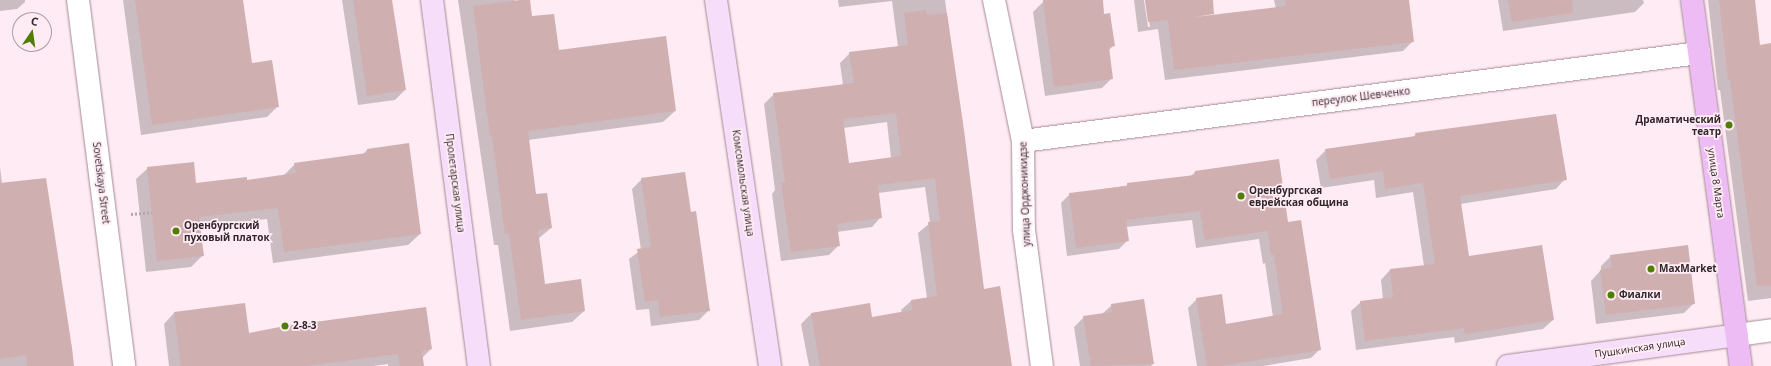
<!DOCTYPE html>
<meta charset="utf-8">
<style>
body{margin:0}
#map{position:relative;width:1771px;height:366px;overflow:hidden;background:#feebf3;font-family:"Open Sans",sans-serif}
div>[style]{position:absolute}
[style*='--x']{left:calc(var(--x)*1px);top:calc(var(--y)*1px);width:calc(var(--w)*1px);rotate:calc(var(--a)*1deg)}
.shadow>*{inset:0;background:#0003}
.building>*{inset:0;background:#cfafaf}
.path>*{height:2.5px;margin-top:-1.25px;transform-origin:0;background:repeating-linear-gradient(90deg,#b7a6ad 0 2px,transparent 0 4px)}
.roads{filter:drop-shadow(0 0 1px #a58995) drop-shadow(0 0 1px #a58995)}
.street>*{height:22px;margin:-11px;padding:0 11px;transform-origin:11px;border-radius:11px;background:#fff}
.secondary>*{height:22px;margin:-11px;padding:0 11px;transform-origin:11px;border-radius:11px;background:#f6ddfa}
.primary>*{height:22px;margin:-11px;padding:0 11px;transform-origin:11px;border-radius:11px;background:#eebcf4}
.dots>*{width:11px;height:11px;translate:-50% -50%;box-sizing:border-box;border:2px solid #feebf3;border-radius:50%}
span{translate:-50% -50%;white-space:nowrap;text-align:center;line-height:1.15;-webkit-text-stroke:3.5px #feebf3;paint-order:stroke}
.street-label{font-size:10px;color:#31262a}
.poi-label{font-size:10px;color:#31262a;font-weight:700}
.right{translate:-100% -50%;text-align:right}
.left{translate:0 -50%;text-align:left}
.north{position:absolute;left:12px;top:12px;width:40px;height:40px;box-sizing:border-box;background:#feebf3;border:1px solid #ac9ca3;border-radius:50%;rotate:13deg;font-size:11px;font-weight:700;line-height:16px;text-align:center;color:#31262a}
.north::after{content:'';display:block;margin:auto;width:14px;height:18px;background:#507d02;clip-path:polygon(50% 0,100% 100%,50% 72%,0 100%)}
</style>
<div id="map">
<div class="shadow">
<i style="clip-path:polygon(0 0,25px 0,25px 2px,17px 9px,0 11px)"></i>
<i style="clip-path:polygon(123px 0,242px 0,251px 64px,278px 106px,267px 117px,141px 135px)"></i>
<i style="clip-path:polygon(342px 0,391px 0,405px 90px,395px 100px,358px 105px)"></i>
<i style="clip-path:polygon(458px 0,515px 0,515px 2px,529px 0,532px 18px,558px 51px,675px 111px,663px 122px,528px 140px,535px 195px,551px 228px,538px 239px,544px 285px,584px 311px,572px 322px,510px 331px,498px 245px,494px 245px)"></i>
<i style="clip-path:polygon(evenodd,838px 0,945px 0,983px 290px,1011px 366px,809px 366px,801px 324px,811px 314px,869px 304px,871px 318px,902px 313px,901px 310px,911px 301px,927px 298px,918px 233px,930px 223px,925px 187px,878px 193px,881px 217px,872px 227px,837px 232px,839px 245px,829px 255px,781px 261px,772px 194px,775px 190px,764px 104px,774px 94px,843px 85px,840px 63px,850px 53px,898px 47px,892px 1px,839px 7px,838px 0,887px 122px,891px 158px,848px 164px,843px 128px,887px 122px)"></i>
<i style="clip-path:polygon(1059px 0,1102px 0,1104px 15px,1114px 45px,1108px 51px,1112px 78px,1102px 88px,1045px 96px,1033px 12px,1043px 2px)"></i>
<i style="clip-path:polygon(1134px 0,1144px 0,1148px 27px,1150px 27px,1146px 0,1192px 0,1194px 18px,1276px 9px,1274px 0,1408px 0,1413px 41px,1403px 51px,1165px 80px,1158px 29px,1138px 32px)"></i>
<i style="clip-path:polygon(1498px 0,1643px 0,1644px 3px,1635px 12px,1503px 31px)"></i>
<i style="clip-path:polygon(1708px 0,1754px 0,1759px 46px,1771px 44px,1771px 298px,1748px 301px,1720px 90px,1718px 90px)"></i>
<i style="clip-path:polygon(1416px 134px,1565px 179px,1556px 189px,1460px 204px,1468px 258px,1553px 320px,1543px 329px,1455px 343px,1454px 337px,1356px 350px,1351px 311px,1361px 302px,1383px 299px,1381px 280px,1390px 270px,1424px 266px,1413px 192px,1376px 198px,1374px 180px,1321px 188px,1316px 160px,1326px 150px,1413px 137px)"></i>
<i style="clip-path:polygon(367px 150px,420px 234px,408px 245px,273px 263px,267px 219px,199px 227px,203px 255px,191px 267px,146px 272px,136px 179px,148px 168px,195px 184px,246px 181px,283px 176px,295px 164px,362px 155px)"></i>
<i style="clip-path:polygon(0 167px,2px 183px,73px 366px,0 366px)"></i>
<i style="clip-path:polygon(1195px 172px,1287px 223px,1320px 349px,1311px 358px,1263px 366px,1197px 366px,1188px 308px,1197px 299px,1226px 325px,1273px 317px,1265px 263px,1263px 264px,1259px 239px,1196px 248px,1192px 220px,1126px 227px,1128px 240px,1119px 249px,1067px 256px,1061px 203px,1070px 194px,1191px 176px)"></i>
<i style="clip-path:polygon(642px 179px,690px 213px,709px 310px,699px 320px,651px 326px,649px 309px,636px 310px,629px 259px,641px 250px,632px 189px)"></i>
<i style="clip-path:polygon(1611px 256px,1694px 303px,1684px 313px,1596px 324px,1591px 281px,1601px 270px,1601px 266px)"></i>
<i style="clip-path:polygon(1112px 305px,1153px 364px,1151px 366px,1080px 366px,1074px 327px,1084px 317px,1102px 314px)"></i>
<i style="clip-path:polygon(174px 313px,248px 334px,431px 349px,422px 358px,423px 366px,388px 366px,388px 364px,373px 366px,169px 366px,164px 324px)"></i>
</div>
<div class="building">
<i style="clip-path:polygon(135px 0,243px 0,252px 63px,272px 60px,279px 107px,152px 125px)"></i>
<i style="clip-path:polygon(353px 0,392px 0,406px 90px,367px 96px)"></i>
<i style="clip-path:polygon(520px 0,530px 0,532px 16px,554px 14px,559px 50px,666px 36px,676px 111px,528px 131px,536px 194px,547px 193px,552px 228px,538px 230px,545px 284px,581px 279px,585px 311px,521px 320px,509px 233px,505px 234px,492px 136px,490px 136px,473px 6px)"></i>
<i style="clip-path:polygon(1043px 0,1103px 0,1104px 14px,1110px 13px,1115px 46px,1109px 47px,1113px 79px,1054px 87px)"></i>
<i style="clip-path:polygon(1145px 0,1213px 0,1214px 14px,1195px 17px,1286px 6px,1285px 0,1409px 0,1414px 42px,1174px 70px,1168px 20px,1148px 22px)"></i>
<i style="clip-path:polygon(1508px 0,1572px 0,1573px 13px,1512px 22px)"></i>
<i style="clip-path:polygon(1719px 0,1755px 0,1760px 45px,1771px 43px,1771px 286px,1757px 286px,1730px 80px,1728px 80px)"></i>
<i style="clip-path:polygon(evenodd,926px 10px,927px 15px,947px 13px,964px 130px,984px 289px,1000px 286px,1012px 366px,820px 366px,811px 313px,870px 303px,872px 317px,912px 310px,911px 300px,937px 296px,928px 222px,940px 221px,935px 178px,878px 185px,882px 218px,837px 224px,840px 246px,791px 252px,781px 183px,785px 182px,773px 93px,854px 83px,849px 52px,908px 45px,904px 13px,926px 10px,896px 113px,901px 156px,849px 163px,843px 119px,896px 113px)"></i>
<i style="clip-path:polygon(1556px 114px,1567px 180px,1460px 196px,1469px 256px,1542px 245px,1554px 320px,1465px 334px,1464px 328px,1365px 341px,1360px 301px,1393px 297px,1390px 269px,1435px 264px,1423px 183px,1385px 189px,1383px 171px,1330px 179px,1325px 149px,1416px 136px,1415px 133px)"></i>
<i style="clip-path:polygon(409px 143px,421px 234px,284px 252px,278px 208px,199px 217px,204px 256px,157px 261px,147px 167px,194px 162px,196px 183px,247px 177px,247px 180px,296px 173px,294px 163px,367px 153px,367px 149px)"></i>
<i style="clip-path:polygon(1279px 159px,1288px 222px,1301px 220px,1321px 350px,1221px 366px,1207px 366px,1196px 298px,1222px 294px,1226px 324px,1283px 314px,1274px 255px,1271px 255px,1268px 231px,1205px 240px,1200px 211px,1126px 220px,1129px 241px,1076px 248px,1069px 193px,1127px 186px,1127px 183px,1195px 175px,1195px 171px)"></i>
<i style="clip-path:polygon(685px 172px,691px 212px,696px 211px,710px 311px,660px 317px,658px 300px,645px 302px,637px 249px,651px 247px,641px 178px)"></i>
<i style="clip-path:polygon(46px 178px,72px 348px,74px 366px,27px 366px,26px 355px,0 359px,0 183px)"></i>
<i style="clip-path:polygon(1688px 245px,1695px 304px,1606px 315px,1600px 270px,1612px 268px,1610px 255px)"></i>
<i style="clip-path:polygon(1144px 299px,1154px 364px,1091px 366px,1083px 316px,1112px 312px,1111px 304px)"></i>
<i style="clip-path:polygon(245px 303px,249px 333px,285px 326px,426px 307px,432px 349px,422px 351px,424px 366px,400px 366px,398px 354px,305px 366px,181px 366px,174px 312px)"></i>
</div>
<div class="path">
<i style="--x:131;--y:214;--w:21;--a:-5"></i>
</div>
<div class="roads">
<div class="street">
<i style="--x:78;--y:0;--w:369;--a:82.8"></i>
<i style="--x:994;--y:0;--w:144;--a:78.4"></i>
<i style="--x:1023;--y:141;--w:89;--a:89.4"></i>
<i style="--x:1024;--y:230;--w:137;--a:82.5"></i>
<i style="--x:1023;--y:141;--w:682;--a:-7.42"></i>
<i style="--x:1737;--y:335;--w:34;--a:-8"></i>
</div>
<div class="secondary">
<i style="--x:432;--y:0;--w:369;--a:82.7"></i>
<i style="--x:716;--y:0;--w:370;--a:81.6"></i>
<i style="--x:1508;--y:366;--w:231;--a:-7.7"></i>
</div>
<div class="primary">
<i style="--x:1692;--y:0;--w:369;--a:82.4"></i>
</div>
</div>
<div class="dots">
<i style="left:1729px;top:125px;background:#507d02"></i>
<i style="left:1241px;top:196px;background:#507d02"></i>
<i style="left:176px;top:231px;background:#507d02"></i>
<i style="left:1651px;top:269px;background:#507d02"></i>
<i style="left:1611px;top:295px;background:#507d02"></i>
<i style="left:285px;top:326px;background:#507d02"></i>
</div>
<div class="street-label">
<span style="left:1361px;top:97px;rotate:-7deg">переулок Шевченко</span>
<span style="left:101px;top:183px;rotate:83deg">Sovetskaya Street</span>
<span style="left:455px;top:183px;rotate:83deg">Пролетарская улица</span>
<span style="left:743px;top:183px;rotate:82deg">Комсомольская улица</span>
<span style="left:1716px;top:183px;rotate:82deg">улица 8 Марта</span>
<span style="left:1025px;top:194px;rotate:-92deg">улица Орджоникидзе</span>
<span style="left:1640px;top:348px;rotate:-8deg">Пушкинская улица</span>
</div>
<div class="poi-label">
<span class="right" style="left:1721px;top:125px">Драматический<br>театр</span>
<span class="left" style="left:1249px;top:196px">Оренбургская<br>еврейская община</span>
<span class="left" style="left:184px;top:231px">Оренбургский<br>пуховый платок</span>
<span class="left" style="left:1659px;top:269px">MaxMarket</span>
<span class="left" style="left:1619px;top:295px">Фиалки</span>
<span class="left" style="left:293px;top:326px">2-8-3</span>
</div>
<div class="north">С</div>
</div>
